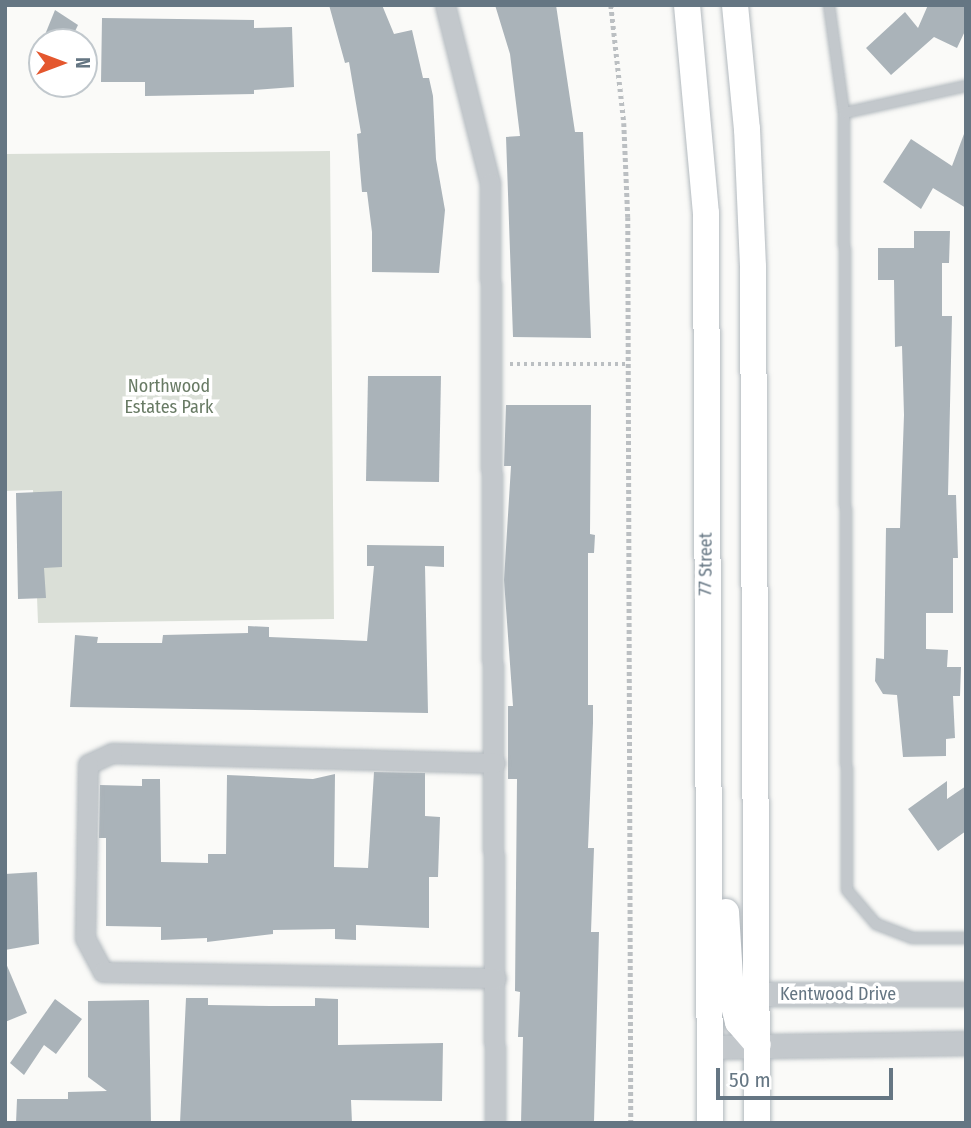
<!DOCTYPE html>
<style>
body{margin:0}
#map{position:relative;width:971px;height:1128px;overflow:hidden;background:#fafaf8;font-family:"Fira Sans Condensed",sans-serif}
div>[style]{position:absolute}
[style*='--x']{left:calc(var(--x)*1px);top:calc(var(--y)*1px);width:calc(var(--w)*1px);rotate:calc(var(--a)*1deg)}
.green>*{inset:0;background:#dadfd7}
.building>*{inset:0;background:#aab3b9}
.path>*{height:4.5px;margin-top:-2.25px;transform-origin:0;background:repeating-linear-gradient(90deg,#bbbfc2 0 3.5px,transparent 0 7px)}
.roads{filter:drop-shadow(0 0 2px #b3babf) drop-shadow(0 0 2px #b3babf)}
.service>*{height:10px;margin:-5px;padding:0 5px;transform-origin:5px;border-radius:5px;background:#c3c8cc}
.minor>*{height:19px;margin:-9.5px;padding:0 9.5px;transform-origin:9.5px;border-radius:9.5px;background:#c3c8cc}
.tertiary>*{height:23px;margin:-11.5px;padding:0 11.5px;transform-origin:11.5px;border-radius:11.5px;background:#c3c8cc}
.secondary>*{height:26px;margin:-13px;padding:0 13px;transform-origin:13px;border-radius:13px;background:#fff}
span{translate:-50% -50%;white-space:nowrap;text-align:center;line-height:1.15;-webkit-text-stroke:7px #fff;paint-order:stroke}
.park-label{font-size:18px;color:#687a64}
.street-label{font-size:18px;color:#657683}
.frame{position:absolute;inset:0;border:7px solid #657683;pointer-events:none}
.north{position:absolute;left:28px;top:28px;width:70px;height:70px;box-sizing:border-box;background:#fff;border:2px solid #c1c8cd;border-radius:50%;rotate:90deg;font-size:19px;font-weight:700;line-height:28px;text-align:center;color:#657683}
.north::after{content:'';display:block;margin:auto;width:24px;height:32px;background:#e4572e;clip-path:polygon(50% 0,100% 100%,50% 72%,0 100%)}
.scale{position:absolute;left:716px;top:1068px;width:177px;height:32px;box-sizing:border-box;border:4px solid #657683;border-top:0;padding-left:9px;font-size:21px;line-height:24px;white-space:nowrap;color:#657683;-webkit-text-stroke:5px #fff;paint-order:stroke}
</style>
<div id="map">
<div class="green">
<i style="clip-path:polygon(330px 151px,334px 619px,38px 623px,33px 490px,5px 491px,5px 154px)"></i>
</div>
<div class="building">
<i style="clip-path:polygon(329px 5px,382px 5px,394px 34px,412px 30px,423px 78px,429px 78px,433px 96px,436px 159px,445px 210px,439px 273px,372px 272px,372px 232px,367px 192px,362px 192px,357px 134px,361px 133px,349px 62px,345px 63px)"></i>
<i style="clip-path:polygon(495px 5px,556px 5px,575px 132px,583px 132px,591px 338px,513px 337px,506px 137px,520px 136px,510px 54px)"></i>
<i style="clip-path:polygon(928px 5px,966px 5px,966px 29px,957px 48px,934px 37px,891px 75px,866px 48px,905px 12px,918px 28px)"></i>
<i style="clip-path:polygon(55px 10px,78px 25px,70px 42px,42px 42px)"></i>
<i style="clip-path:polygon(102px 18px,254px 20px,254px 28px,292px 27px,294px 87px,254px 90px,254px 94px,145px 96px,145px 82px,101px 82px)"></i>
<i style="clip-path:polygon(964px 134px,966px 208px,933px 188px,921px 209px,883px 182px,911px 139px,952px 166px)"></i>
<i style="clip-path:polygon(914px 231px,950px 231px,949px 263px,942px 263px,942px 316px,952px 316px,948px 495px,956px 495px,958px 558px,953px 558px,953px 613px,926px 613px,926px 649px,948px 650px,947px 667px,961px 667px,960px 696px,953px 696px,955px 738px,946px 739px,946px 756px,903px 757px,897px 695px,883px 694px,875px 681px,876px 658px,884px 659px,886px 528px,900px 528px,904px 415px,902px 346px,895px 347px,894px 280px,878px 280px,878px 248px,914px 248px)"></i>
<i style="clip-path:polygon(368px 376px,441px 376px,439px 482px,366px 481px)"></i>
<i style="clip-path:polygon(506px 405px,591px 405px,590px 534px,595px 535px,594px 553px,588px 553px,588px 705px,593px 705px,593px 723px,588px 848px,594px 848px,591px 932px,599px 932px,594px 1122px,521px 1123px,523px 1037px,518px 1037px,520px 992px,515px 991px,517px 779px,508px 779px,508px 706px,513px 706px,504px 580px,511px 466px,504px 466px)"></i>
<i style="clip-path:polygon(62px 491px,62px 567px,44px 568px,46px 598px,18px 599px,16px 493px)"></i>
<i style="clip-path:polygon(367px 545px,444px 546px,444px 567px,425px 566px,428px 713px,70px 707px,75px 635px,98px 637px,97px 643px,162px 643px,163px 635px,248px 633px,248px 626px,269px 627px,269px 637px,367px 641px,374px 566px,367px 566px)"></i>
<i style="clip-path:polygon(374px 772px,425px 773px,425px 816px,440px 817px,438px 877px,429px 877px,429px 928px,356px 925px,356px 940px,335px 939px,335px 929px,273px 930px,273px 934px,207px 942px,207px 938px,161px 940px,161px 927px,106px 926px,106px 838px,99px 838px,100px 785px,142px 786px,142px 779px,160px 779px,161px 862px,208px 863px,208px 854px,226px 854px,227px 775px,313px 779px,335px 774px,334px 867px,368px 868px)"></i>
<i style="clip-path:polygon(947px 781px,947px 799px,966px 786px,966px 831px,938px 851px,908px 809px)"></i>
<i style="clip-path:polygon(37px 872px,39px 944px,5px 950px,5px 874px)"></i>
<i style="clip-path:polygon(5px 961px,27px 1013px,5px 1022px)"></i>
<i style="clip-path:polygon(186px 998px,208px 998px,208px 1005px,270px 1006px,315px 1006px,315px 998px,338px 999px,338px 1045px,443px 1043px,442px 1101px,351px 1100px,352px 1123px,180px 1123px)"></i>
<i style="clip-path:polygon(55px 999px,82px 1019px,56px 1054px,44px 1045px,24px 1075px,10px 1063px)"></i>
<i style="clip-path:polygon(149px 1000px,151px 1123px,16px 1123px,17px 1099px,68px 1099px,68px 1092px,107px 1091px,88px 1077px,88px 1001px)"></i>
</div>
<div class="path">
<i style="--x:611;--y:5;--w:119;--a:83.7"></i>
<i style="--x:624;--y:123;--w:94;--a:87.6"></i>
<i style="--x:628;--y:217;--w:906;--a:89.81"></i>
<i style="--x:510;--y:364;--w:118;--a:0"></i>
</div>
<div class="roads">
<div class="service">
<i style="--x:829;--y:5;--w:109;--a:82.1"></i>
<i style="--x:844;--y:113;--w:777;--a:89.78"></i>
<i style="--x:847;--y:890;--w:45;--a:49.5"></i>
<i style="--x:876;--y:924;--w:39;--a:21"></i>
<i style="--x:912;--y:938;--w:54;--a:0"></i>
<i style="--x:844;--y:113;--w:125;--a:-12.5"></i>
</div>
<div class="minor">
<i style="--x:445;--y:5;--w:184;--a:75.8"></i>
<i style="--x:490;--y:183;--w:940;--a:89.7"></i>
<i style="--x:495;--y:763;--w:383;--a:-178.5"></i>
<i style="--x:112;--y:753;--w:26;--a:155"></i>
<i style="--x:88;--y:764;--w:174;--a:91"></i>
<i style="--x:85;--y:938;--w:38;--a:62"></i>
<i style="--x:103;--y:972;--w:393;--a:0.9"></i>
</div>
<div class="tertiary">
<i style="--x:738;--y:994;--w:228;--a:0"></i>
<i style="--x:711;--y:1047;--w:255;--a:-0.9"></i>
</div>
<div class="secondary">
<i style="--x:687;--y:5;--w:209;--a:84.8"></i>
<i style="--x:706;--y:213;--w:910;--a:89.75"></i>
<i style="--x:735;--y:5;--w:125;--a:84.5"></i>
<i style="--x:747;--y:129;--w:138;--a:87.5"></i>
<i style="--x:753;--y:267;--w:856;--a:89.73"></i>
<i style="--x:726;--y:912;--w:82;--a:86.5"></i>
<i style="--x:731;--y:994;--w:29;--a:76"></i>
<i style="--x:738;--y:1022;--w:30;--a:49"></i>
</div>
</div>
<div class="park-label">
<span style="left:169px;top:397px">Northwood<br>Estates Park</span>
</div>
<div class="street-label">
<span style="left:706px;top:564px;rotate:-90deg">77 Street</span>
<span style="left:838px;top:994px">Kentwood Drive</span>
</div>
<div class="frame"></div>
<div class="north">N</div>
<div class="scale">50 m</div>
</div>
